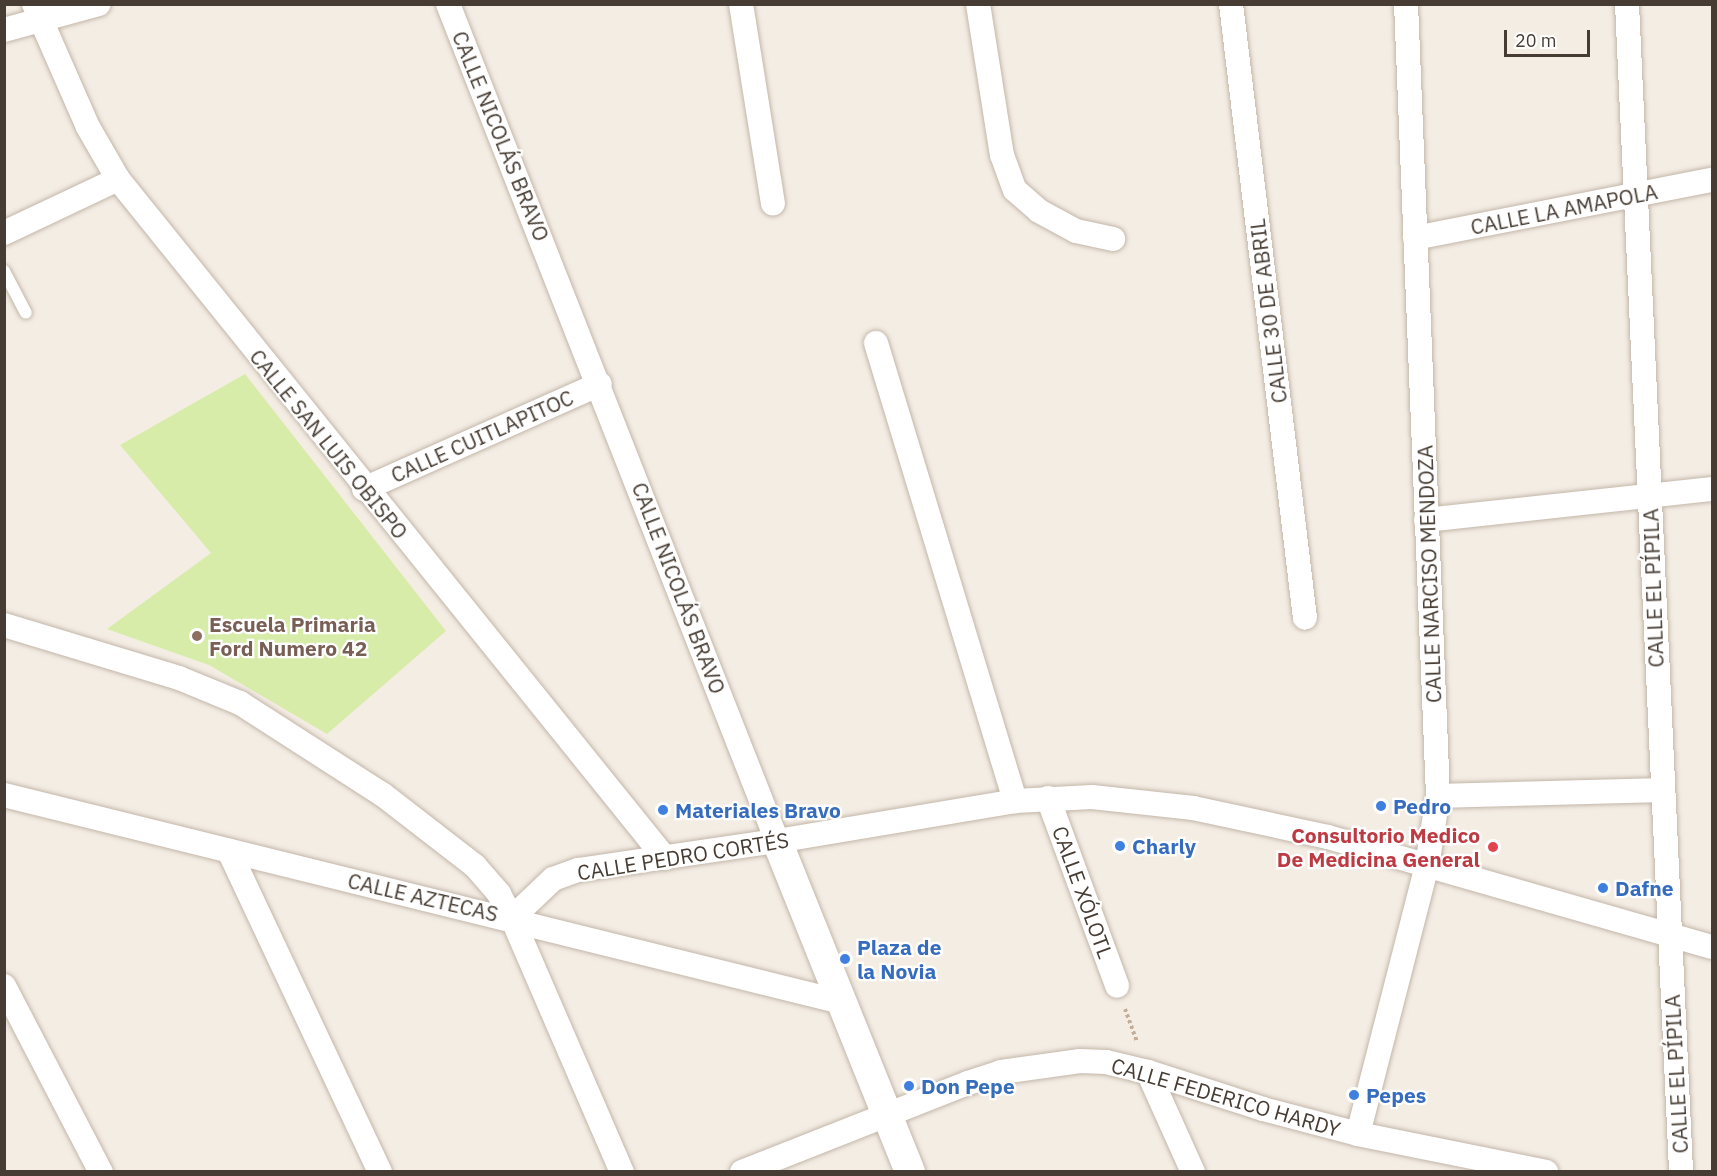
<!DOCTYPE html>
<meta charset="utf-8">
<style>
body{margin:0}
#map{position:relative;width:1717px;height:1176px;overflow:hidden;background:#f4ede4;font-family:"IBM Plex Sans",sans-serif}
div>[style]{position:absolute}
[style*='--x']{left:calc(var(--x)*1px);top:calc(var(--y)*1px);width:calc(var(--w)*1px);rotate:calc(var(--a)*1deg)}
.green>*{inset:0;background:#d7eca9}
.path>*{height:4px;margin-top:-2px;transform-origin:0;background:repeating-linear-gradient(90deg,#c3ad96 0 3px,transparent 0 6px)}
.roads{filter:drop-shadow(0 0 2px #c3b6a9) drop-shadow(0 0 2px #c3b6a9)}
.service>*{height:12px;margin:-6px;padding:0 6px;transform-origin:6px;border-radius:6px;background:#fff}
.minor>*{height:24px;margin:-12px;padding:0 12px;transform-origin:12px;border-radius:12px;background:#fff}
.tertiary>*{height:30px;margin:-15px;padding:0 15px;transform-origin:15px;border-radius:15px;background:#fff}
.dots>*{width:16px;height:16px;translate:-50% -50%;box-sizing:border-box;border:3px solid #fff;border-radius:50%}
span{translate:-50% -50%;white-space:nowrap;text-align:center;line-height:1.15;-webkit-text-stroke:4.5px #fff;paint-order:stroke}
.street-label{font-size:21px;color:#463c33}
.education-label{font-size:21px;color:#785e54;font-weight:700}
.left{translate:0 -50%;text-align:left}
.shop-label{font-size:21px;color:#366cbe;font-weight:700}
.health-label{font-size:21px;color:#be3a42;font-weight:700}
.right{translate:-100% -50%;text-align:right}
.frame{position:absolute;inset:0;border:6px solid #463c33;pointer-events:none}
.scale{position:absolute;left:1504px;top:30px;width:86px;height:27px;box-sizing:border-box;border:3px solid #463c33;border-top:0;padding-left:8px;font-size:18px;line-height:21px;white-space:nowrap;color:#463c33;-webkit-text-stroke:4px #fff;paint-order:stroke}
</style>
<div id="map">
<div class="green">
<i style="clip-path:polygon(245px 374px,446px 631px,327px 734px,209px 665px,107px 629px,211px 553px,120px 445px)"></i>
</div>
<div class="path">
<i style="--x:1125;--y:1009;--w:35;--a:70"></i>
</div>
<div class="roads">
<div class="service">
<i style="--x:4;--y:271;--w:47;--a:62.4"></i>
</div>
<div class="minor">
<i style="--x:34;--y:4;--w:134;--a:66.3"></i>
<i style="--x:88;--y:127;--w:60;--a:60"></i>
<i style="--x:118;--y:179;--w:872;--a:51.15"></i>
<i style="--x:448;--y:4;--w:899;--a:68.54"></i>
<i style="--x:741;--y:4;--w:202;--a:80.9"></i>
<i style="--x:978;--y:4;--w:153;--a:81"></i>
<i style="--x:1002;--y:155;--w:37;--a:70"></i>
<i style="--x:1015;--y:190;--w:32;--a:41"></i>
<i style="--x:1039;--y:211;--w:42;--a:28.4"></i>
<i style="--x:1076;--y:231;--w:38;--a:12"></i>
<i style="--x:1231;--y:4;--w:618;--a:83.13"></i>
<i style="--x:1627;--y:4;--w:1169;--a:87.35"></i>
<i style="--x:4;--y:30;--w:98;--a:-15.3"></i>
<i style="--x:4;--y:233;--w:126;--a:-25.3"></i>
<i style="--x:1415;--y:238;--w:303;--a:-11.1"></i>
<i style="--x:876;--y:343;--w:479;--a:73.1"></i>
<i style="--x:364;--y:489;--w:258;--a:-24"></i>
<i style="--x:1426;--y:520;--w:288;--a:-6.2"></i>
<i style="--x:4;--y:625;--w:183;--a:16.8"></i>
<i style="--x:179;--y:678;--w:66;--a:22.3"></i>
<i style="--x:240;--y:703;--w:169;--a:32.7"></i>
<i style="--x:382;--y:794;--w:118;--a:37.7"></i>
<i style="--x:475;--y:866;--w:37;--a:49"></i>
<i style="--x:499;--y:894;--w:27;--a:62"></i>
<i style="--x:512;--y:918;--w:277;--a:66.6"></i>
<i style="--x:4;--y:795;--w:862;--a:13.89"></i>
<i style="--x:1438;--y:796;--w:223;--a:-1.5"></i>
<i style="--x:1048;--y:798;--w:200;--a:69.8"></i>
<i style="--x:229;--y:851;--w:355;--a:64.8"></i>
<i style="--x:512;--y:918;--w:57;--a:-43.6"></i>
<i style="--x:553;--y:879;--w:27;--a:-20"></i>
<i style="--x:578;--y:870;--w:201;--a:-8.3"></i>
<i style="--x:777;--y:841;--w:241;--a:-9.5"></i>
<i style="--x:1015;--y:801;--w:77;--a:-3"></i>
<i style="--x:1092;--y:797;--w:102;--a:6.2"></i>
<i style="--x:1193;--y:808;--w:138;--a:12.1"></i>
<i style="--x:1328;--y:837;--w:399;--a:16"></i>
<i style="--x:4;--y:986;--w:210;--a:62.5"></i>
<i style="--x:1148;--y:1072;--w:110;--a:65.8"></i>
<i style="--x:1358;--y:1134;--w:277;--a:-75.6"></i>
<i style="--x:1427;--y:866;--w:71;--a:-81.1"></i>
<i style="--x:1438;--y:796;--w:793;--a:-92.31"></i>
<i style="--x:742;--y:1172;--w:243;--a:-21.5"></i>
<i style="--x:968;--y:1083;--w:35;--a:-18"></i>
<i style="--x:1001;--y:1072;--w:80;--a:-7.9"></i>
<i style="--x:1080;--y:1061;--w:26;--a:2"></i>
<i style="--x:1106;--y:1062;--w:43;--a:13.4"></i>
<i style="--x:1148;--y:1072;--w:121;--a:17.8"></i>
<i style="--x:1263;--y:1109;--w:98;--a:14.7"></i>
<i style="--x:1358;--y:1134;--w:192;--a:11.4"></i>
</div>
<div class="tertiary">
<i style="--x:777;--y:841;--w:357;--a:68.1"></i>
</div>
</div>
<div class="dots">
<i style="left:197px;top:636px;background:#8d6e63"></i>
<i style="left:1381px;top:806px;background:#3f7fe0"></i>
<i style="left:663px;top:810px;background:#3f7fe0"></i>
<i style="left:1120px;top:846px;background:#3f7fe0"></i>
<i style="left:1493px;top:847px;background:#e0444e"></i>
<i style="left:1603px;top:888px;background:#3f7fe0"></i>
<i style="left:845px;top:959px;background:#3f7fe0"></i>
<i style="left:909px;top:1086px;background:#3f7fe0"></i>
<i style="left:1354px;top:1095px;background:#3f7fe0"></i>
</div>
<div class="street-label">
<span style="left:501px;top:136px;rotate:68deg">CALLE NICOLÁS BRAVO</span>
<span style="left:1564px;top:209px;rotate:-11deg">CALLE LA AMAPOLA</span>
<span style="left:1268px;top:311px;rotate:-97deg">CALLE 30 DE ABRIL</span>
<span style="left:482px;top:436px;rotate:-24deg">CALLE CUITLAPITOC</span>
<span style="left:329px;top:444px;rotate:51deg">CALLE SAN LUIS OBISPO</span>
<span style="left:1429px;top:574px;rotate:-92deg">CALLE NARCISO MENDOZA</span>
<span style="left:679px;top:588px;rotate:69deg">CALLE NICOLÁS BRAVO</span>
<span style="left:1653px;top:588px;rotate:-92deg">CALLE EL PÍPILA</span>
<span style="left:683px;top:856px;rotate:-9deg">CALLE PEDRO CORTÉS</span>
<span style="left:1083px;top:892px;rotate:70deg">CALLE XÓLOTL</span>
<span style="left:423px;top:897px;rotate:13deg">CALLE AZTECAS</span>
<span style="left:1676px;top:1074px;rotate:-93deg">CALLE EL PÍPILA</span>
<span style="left:1226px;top:1097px;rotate:16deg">CALLE FEDERICO HARDY</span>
</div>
<div class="education-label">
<span class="left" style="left:209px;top:636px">Escuela Primaria<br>Ford Numero 42</span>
</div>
<div class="shop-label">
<span class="left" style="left:1393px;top:806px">Pedro</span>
<span class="left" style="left:675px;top:810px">Materiales Bravo</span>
<span class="left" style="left:1132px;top:846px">Charly</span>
<span class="left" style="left:1615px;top:888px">Dafne</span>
<span class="left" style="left:857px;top:959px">Plaza de<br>la Novia</span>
<span class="left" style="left:921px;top:1086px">Don Pepe</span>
<span class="left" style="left:1366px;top:1095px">Pepes</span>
</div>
<div class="health-label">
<span class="right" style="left:1480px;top:847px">Consultorio Medico<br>De Medicina General</span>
</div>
<div class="frame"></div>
<div class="scale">20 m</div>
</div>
